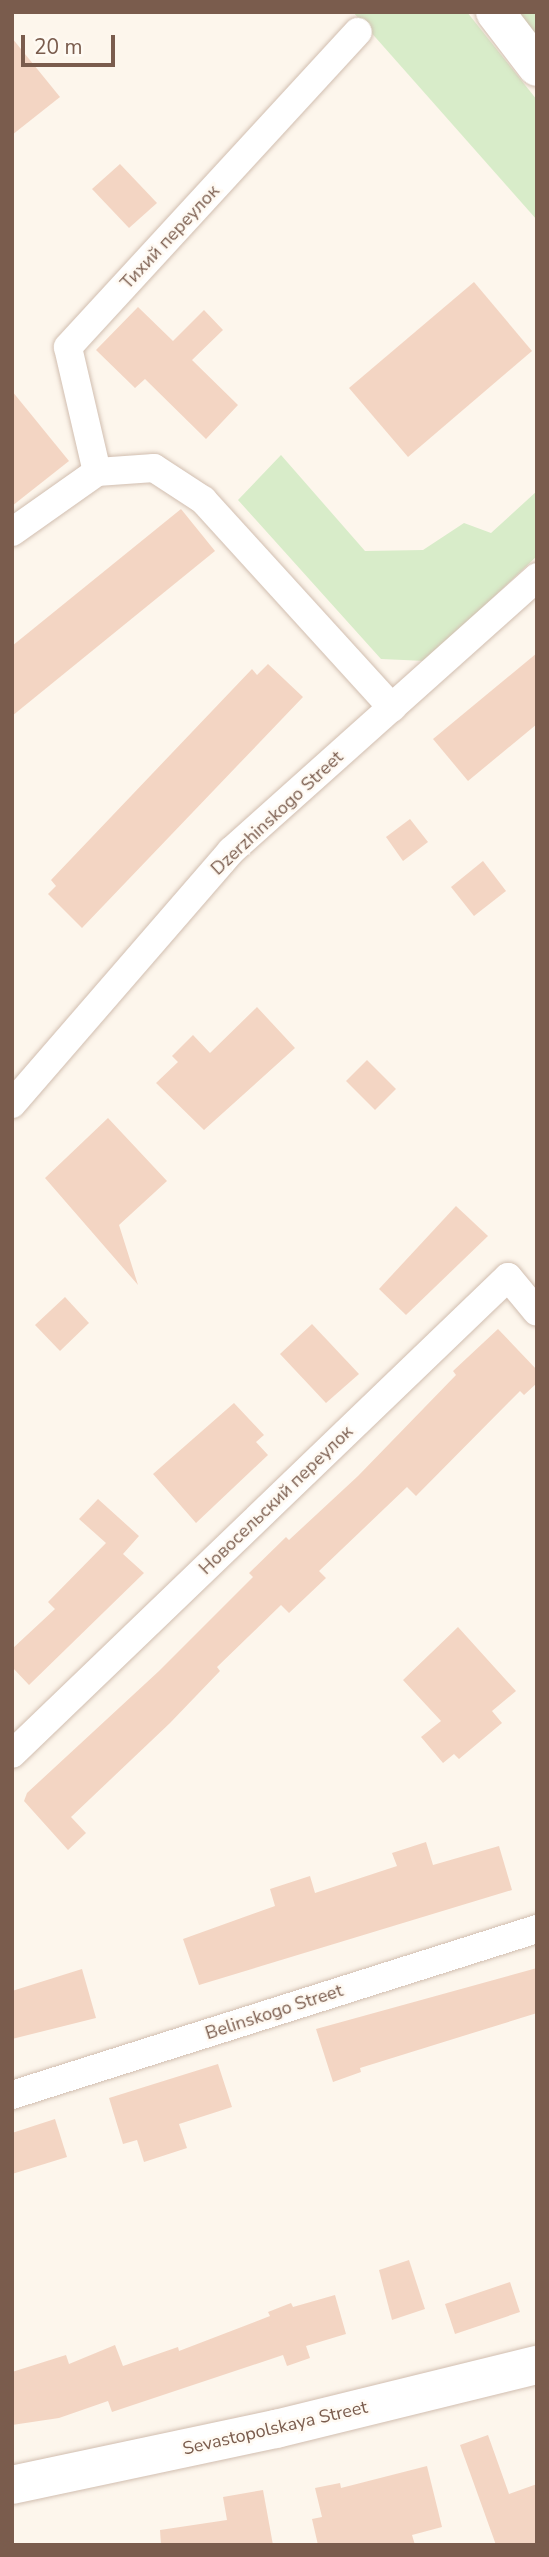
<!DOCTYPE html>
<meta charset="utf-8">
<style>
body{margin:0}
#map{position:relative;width:549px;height:2557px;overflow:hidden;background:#fdf6ec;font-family:"Nunito Sans",sans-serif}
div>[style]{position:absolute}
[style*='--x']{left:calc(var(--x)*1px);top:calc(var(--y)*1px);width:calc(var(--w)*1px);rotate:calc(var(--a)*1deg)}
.green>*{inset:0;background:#d8ecc9}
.building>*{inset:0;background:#f3d5c3}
.roads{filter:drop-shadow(0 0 2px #d1beb0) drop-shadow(0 0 2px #d1beb0)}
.minor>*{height:28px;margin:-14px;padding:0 14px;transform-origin:14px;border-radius:14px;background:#fff}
.secondary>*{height:38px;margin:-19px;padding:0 19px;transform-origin:19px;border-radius:19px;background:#fff}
span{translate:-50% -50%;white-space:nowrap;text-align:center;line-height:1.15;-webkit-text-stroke:5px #fffaf3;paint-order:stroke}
.street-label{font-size:18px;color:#7a5c4d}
.frame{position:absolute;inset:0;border:14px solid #7a5c4d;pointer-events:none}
.scale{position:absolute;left:21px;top:35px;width:94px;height:32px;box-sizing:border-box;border:4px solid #7a5c4d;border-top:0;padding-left:9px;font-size:21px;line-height:24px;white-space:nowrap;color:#7a5c4d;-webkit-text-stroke:5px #fffaf3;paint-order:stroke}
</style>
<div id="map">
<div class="green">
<i style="clip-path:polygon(353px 12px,467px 12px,537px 100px,537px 220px)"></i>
<i style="clip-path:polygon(515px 12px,537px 12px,537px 39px)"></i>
<i style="clip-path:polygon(281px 455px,365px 551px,423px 550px,464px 523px,491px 533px,537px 491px,537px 556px,426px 661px,381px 659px,238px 500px)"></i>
</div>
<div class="building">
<i style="clip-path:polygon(12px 38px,60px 97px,12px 135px)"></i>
<i style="clip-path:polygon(120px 164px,157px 203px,129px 228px,92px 189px)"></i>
<i style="clip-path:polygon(474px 282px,532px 351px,408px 457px,349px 388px)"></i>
<i style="clip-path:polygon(138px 307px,173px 341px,204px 310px,223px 330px,192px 360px,238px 405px,206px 439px,145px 379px,135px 388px,96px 350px)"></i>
<i style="clip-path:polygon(12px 391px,69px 461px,12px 506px)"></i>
<i style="clip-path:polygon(181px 509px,215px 551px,12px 716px,12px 646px)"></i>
<i style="clip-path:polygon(537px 653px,537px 724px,468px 781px,433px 739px)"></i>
<i style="clip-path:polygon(268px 664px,303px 697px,82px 928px,48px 894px,56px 886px,51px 880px,252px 669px,257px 675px)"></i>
<i style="clip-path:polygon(410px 819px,428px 842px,403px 861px,386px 837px)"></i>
<i style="clip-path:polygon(483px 861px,506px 891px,474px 916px,451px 887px)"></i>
<i style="clip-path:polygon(257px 1007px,295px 1048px,204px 1130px,156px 1083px,178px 1062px,172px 1056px,193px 1035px,210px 1053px)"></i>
<i style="clip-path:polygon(367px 1060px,396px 1089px,375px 1110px,346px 1081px)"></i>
<i style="clip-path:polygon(108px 1118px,167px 1181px,119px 1225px,138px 1285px,45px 1178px)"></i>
<i style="clip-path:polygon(456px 1206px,488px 1236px,406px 1315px,379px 1289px)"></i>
<i style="clip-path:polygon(65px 1297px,89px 1323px,60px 1351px,35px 1325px)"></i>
<i style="clip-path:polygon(312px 1324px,359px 1374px,326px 1403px,280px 1354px)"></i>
<i style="clip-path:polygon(498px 1329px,537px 1370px,537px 1383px,524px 1395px,520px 1391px,416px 1496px,407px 1487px,319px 1571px,326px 1578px,289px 1613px,281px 1605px,217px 1667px,220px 1671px,170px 1723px,71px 1817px,86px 1833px,68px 1850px,24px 1801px,27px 1793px,159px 1671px,253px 1577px,249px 1573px,286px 1537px,289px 1540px,358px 1476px,456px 1375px,453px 1371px)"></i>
<i style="clip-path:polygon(234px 1403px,264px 1435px,256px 1442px,268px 1455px,196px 1523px,153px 1474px)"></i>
<i style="clip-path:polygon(98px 1499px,139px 1536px,123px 1554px,144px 1573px,29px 1685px,12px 1667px,12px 1649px,55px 1609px,48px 1602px,106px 1543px,79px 1519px)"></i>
<i style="clip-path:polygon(458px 1627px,516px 1691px,492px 1711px,502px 1723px,459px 1759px,454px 1754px,443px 1763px,421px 1737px,441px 1721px,403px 1680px)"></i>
<i style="clip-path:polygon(426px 1842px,433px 1865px,499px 1846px,512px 1890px,199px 1985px,183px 1939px,275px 1906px,270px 1889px,310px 1876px,315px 1893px,397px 1866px,392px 1853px)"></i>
<i style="clip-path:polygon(537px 1968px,537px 2013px,360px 2068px,361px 2072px,333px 2082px,316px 2029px)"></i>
<i style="clip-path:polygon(82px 1969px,96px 2018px,12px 2039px,12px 1991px)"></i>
<i style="clip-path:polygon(218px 2064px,232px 2107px,179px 2124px,187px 2148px,144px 2162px,137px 2140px,123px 2144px,109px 2098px)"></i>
<i style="clip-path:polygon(55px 2119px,67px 2157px,12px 2174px,12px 2133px)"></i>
<i style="clip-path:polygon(409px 2260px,425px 2309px,392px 2320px,379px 2270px)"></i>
<i style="clip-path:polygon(510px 2282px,520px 2312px,455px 2334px,445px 2304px)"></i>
<i style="clip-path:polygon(335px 2295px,346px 2334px,306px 2346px,310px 2358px,287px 2366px,283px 2355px,112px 2412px,108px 2401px,59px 2418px,12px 2425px,12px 2372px,66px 2355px,69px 2364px,115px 2345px,123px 2366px,178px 2347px,179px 2351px,270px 2316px,268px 2312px,291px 2303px,293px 2307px)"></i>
<i style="clip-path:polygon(488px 2435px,509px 2494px,537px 2484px,537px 2545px,496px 2545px,460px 2445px)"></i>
<i style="clip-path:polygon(427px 2466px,442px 2527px,412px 2535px,415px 2545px,318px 2545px,312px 2519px,322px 2517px,315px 2488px,340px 2483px,341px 2488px)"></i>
<i style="clip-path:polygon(263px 2490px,273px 2545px,161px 2545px,160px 2530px,227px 2520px,223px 2497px)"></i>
</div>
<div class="roads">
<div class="minor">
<i style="--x:97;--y:472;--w:128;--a:-103.1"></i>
<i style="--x:68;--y:347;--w:428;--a:-47.4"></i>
<i style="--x:12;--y:532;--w:104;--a:-35.2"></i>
<i style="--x:97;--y:472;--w:57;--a:-4"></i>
<i style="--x:154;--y:468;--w:59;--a:33.1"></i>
<i style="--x:203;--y:500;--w:281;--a:47.7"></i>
<i style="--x:12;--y:1104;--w:335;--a:-49.1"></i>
<i style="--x:231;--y:851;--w:411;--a:-41.8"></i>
<i style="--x:12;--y:1754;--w:688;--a:-43.88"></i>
<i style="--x:508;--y:1277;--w:45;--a:50.4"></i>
<i style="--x:12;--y:2095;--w:551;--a:-17.55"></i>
</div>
<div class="secondary">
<i style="--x:495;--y:12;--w:69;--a:52.6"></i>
<i style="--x:12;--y:2485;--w:270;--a:-12"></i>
<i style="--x:276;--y:2429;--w:269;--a:-13.8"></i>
</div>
</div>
<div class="street-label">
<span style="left:170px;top:237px;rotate:-47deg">Тихий переулок</span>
<span style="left:277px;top:813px;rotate:-43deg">Dzerzhinskogo Street</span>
<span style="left:276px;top:1500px;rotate:-44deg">Новосельский переулок</span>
<span style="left:274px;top:2012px;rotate:-18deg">Belinskogo Street</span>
<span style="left:275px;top:2428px;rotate:-13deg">Sevastopolskaya Street</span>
</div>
<div class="frame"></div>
<div class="scale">20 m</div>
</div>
